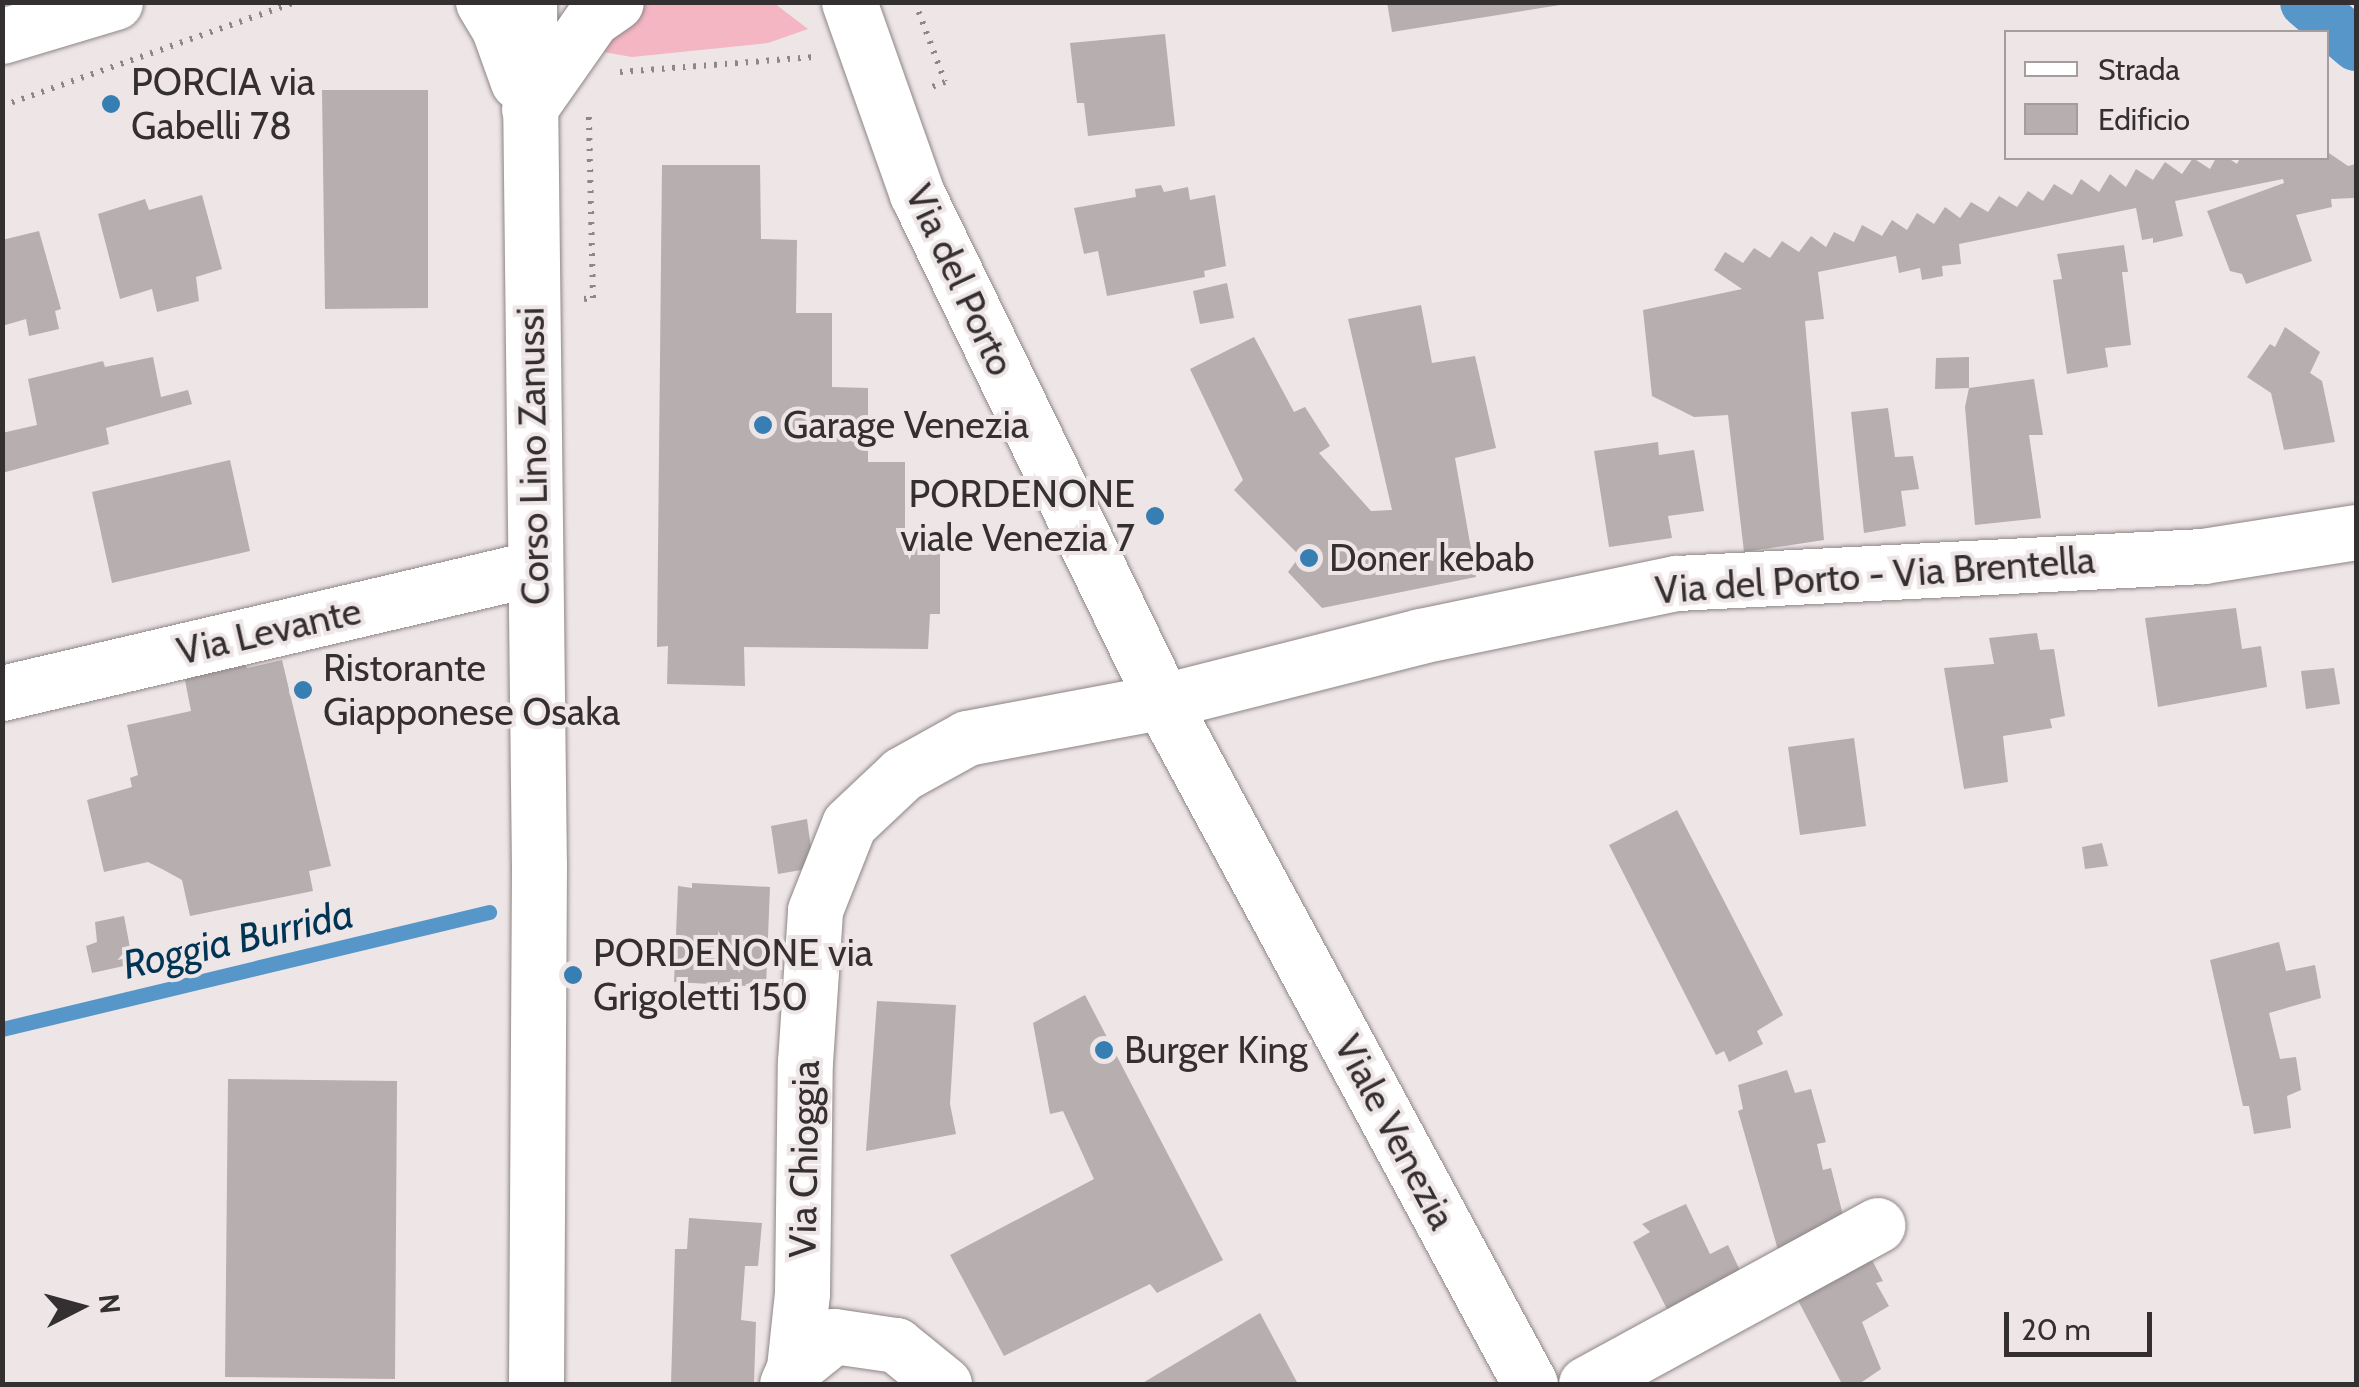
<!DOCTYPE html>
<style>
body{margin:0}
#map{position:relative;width:2359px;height:1387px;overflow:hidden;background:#eee5e6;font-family:Cabin,sans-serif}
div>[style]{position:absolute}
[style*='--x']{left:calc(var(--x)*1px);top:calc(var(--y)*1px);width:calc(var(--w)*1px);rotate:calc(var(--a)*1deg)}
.green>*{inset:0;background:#f3b6c2}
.stream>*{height:15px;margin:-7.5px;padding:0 7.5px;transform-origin:7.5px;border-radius:7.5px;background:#5696c8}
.canal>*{height:52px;margin:-26px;padding:0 26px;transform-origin:26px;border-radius:26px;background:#5696c8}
.building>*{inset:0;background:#b7aeaf}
.path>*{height:6px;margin-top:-3px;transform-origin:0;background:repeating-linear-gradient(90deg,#8e8788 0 2.5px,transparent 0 10.5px)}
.roads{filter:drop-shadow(0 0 2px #8d8586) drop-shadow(0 0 2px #8d8586)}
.minor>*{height:55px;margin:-27.5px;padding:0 27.5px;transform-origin:27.5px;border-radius:27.5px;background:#fff}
.major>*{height:55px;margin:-27.5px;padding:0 27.5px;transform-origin:27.5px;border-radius:27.5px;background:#fff}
.dots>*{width:28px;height:28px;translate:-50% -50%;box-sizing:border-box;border:5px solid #eee5e6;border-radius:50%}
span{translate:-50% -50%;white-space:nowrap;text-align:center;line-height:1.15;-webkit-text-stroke:8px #eee5e6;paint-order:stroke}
.poi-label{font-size:38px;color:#343031}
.left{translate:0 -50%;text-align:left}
.right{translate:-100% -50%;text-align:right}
.street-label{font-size:38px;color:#343031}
.water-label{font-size:40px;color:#003455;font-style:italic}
.frame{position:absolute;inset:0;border:5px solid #343031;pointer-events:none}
.legend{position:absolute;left:2004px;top:30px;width:325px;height:130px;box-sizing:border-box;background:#eee5e6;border:2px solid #a49d9e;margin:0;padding:12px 18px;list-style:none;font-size:30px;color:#343031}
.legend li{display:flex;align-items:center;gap:20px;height:50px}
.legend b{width:50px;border:2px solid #a49d9e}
.north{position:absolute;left:30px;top:1257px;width:100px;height:100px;-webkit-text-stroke:8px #eee5e6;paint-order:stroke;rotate:84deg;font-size:28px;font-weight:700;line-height:40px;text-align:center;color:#343031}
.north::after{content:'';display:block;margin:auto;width:35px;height:45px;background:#343031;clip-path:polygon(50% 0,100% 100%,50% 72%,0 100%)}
.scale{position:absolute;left:2004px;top:1312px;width:148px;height:45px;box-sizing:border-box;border:5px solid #343031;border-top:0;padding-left:12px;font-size:30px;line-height:35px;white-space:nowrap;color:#343031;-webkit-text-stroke:8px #eee5e6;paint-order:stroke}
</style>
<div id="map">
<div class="green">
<i style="clip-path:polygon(648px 3px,774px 3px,808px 29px,768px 43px,632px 57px,598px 51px,620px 20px)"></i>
</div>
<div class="stream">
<i style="--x:2;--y:1029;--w:501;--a:-13.51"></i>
</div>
<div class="canal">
<i style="--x:2306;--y:2;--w:66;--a:40.7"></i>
</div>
<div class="building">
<i style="clip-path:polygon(1387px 2px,1560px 2px,1560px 5px,1392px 32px)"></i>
<i style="clip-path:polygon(1165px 34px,1175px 126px,1088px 136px,1084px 103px,1077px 103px,1070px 43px)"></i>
<i style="clip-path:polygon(322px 90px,428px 90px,428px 308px,325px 309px)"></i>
<i style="clip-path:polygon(2326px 151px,2348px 166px,2356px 164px,2354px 198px,2331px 199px,2332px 207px,2296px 215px,2312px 261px,2246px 284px,2242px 274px,2230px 271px,2207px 211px,2284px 183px,2283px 179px,2175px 201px,2183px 236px,2153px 243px,2153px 238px,2142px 240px,2136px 208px,1959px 244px,1961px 264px,1942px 266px,1943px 276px,1922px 280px,1920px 268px,1899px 273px,1896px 256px,1818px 272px,1824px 319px,1805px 321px,1824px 540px,1744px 552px,1728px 415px,1694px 417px,1652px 396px,1643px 310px,1742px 289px,1714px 270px,1725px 252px,1743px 263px,1754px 248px,1770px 258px,1782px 241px,1799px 252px,1811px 236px,1826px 247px,1834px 232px,1854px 242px,1862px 225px,1882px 236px,1892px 220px,1907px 230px,1917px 213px,1934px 224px,1945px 207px,1960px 218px,1971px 202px,1988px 212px,1999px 196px,2017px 207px,2028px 191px,2043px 201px,2054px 184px,2072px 195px,2081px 179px,2099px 192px,2110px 174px,2126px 187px,2136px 169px,2153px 180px,2165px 162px,2182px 174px,2193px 158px,2210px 169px,2216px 158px,2228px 158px,2237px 164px,2240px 158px,2326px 158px)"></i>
<i style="clip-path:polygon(662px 165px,760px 165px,761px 239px,797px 240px,796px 313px,832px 313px,832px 387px,868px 388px,868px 462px,905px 462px,905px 536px,940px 536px,940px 614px,930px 614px,928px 649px,744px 647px,745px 686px,667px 684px,668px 646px,657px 647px)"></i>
<i style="clip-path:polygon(1161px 185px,1164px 192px,1188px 187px,1190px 200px,1215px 195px,1226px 266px,1204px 271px,1205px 277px,1107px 296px,1098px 251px,1084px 254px,1074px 208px,1136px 197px,1135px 189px)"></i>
<i style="clip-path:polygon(202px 195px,222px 269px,196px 277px,199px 301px,157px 312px,152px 289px,120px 299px,98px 214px,145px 199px,149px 210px)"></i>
<i style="clip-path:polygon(39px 231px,61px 309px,55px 311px,59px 329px,29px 336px,26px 319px,2px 326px,2px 240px)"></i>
<i style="clip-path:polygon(2124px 245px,2128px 272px,2122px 272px,2131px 345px,2105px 348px,2108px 367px,2067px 374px,2053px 280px,2062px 279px,2057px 254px)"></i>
<i style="clip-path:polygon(1227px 283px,1234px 318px,1200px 324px,1193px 291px)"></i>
<i style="clip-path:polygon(1421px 305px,1432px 363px,1475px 356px,1496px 448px,1455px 458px,1476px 577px,1322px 608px,1288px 572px,1300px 556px,1234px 490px,1243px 480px,1190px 369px,1254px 337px,1294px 412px,1305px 407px,1330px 446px,1319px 453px,1371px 511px,1392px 510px,1348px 319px)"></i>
<i style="clip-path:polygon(2285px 327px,2320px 352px,2310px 373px,2322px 381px,2335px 442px,2284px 450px,2271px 393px,2247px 377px,2270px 344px,2275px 347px)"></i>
<i style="clip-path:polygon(153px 357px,161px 397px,188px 390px,192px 404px,106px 428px,109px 444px,2px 473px,2px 433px,37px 425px,28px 379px,103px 361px,105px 367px)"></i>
<i style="clip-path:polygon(1969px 357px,1969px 388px,2034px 379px,2043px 435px,2029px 435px,2041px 518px,1975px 525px,1965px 407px,1969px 388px,1935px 389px,1936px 358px)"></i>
<i style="clip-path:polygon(1888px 408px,1895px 457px,1913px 456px,1919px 489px,1901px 491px,1906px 526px,1864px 533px,1851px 412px)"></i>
<i style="clip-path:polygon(1658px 442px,1659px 455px,1694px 450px,1704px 511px,1668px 516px,1672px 538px,1609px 547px,1594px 451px)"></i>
<i style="clip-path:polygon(230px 460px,250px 551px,112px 583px,92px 492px)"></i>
<i style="clip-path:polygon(2236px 608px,2242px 649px,2261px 646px,2267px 687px,2158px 707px,2145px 618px)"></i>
<i style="clip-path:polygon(2037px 633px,2040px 650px,2054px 649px,2065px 716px,2050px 719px,2052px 728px,2003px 736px,2008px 782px,1964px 789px,1944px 668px,1994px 664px,1989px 638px)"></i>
<i style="clip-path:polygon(243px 658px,247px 668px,282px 660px,331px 866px,309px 871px,313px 891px,190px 916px,182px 880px,162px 869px,148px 862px,104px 872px,87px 800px,132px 787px,130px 778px,138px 775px,127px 725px,191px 711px,184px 675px)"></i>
<i style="clip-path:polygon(2334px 668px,2340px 704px,2306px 709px,2301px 671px)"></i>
<i style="clip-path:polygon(1854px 738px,1866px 826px,1800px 835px,1788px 747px)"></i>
<i style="clip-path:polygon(1677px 810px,1783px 1015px,1757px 1031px,1763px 1044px,1729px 1062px,1724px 1051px,1716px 1055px,1609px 845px)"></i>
<i style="clip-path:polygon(807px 819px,812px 855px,801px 870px,778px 874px,771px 826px)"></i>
<i style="clip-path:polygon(2102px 843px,2108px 866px,2085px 869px,2082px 847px)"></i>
<i style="clip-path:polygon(692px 883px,770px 887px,766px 987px,674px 982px,678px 886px,692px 888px)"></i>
<i style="clip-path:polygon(124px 916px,133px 964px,92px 973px,86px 946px,97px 942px,95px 922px)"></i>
<i style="clip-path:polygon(2279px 942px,2286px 971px,2315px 965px,2321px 998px,2269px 1013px,2280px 1059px,2296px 1057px,2301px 1090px,2287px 1096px,2291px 1128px,2254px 1134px,2249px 1106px,2243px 1106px,2210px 960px)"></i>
<i style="clip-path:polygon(1085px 995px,1223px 1260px,1157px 1293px,1150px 1284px,1004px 1356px,950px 1255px,1094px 1179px,1063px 1111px,1050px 1114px,1033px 1023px)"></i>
<i style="clip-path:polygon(877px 1001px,956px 1005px,950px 1104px,956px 1134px,866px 1151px)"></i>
<i style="clip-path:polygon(1787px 1070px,1795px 1093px,1811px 1089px,1826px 1142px,1817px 1144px,1823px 1170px,1831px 1168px,1845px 1223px,1780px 1257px,1738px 1111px,1743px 1109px,1738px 1085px)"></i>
<i style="clip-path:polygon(228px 1079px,397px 1081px,395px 1379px,225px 1377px)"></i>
<i style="clip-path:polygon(1686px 1204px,1710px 1254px,1728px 1245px,1745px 1281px,1673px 1321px,1633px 1242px,1650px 1232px,1642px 1224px)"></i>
<i style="clip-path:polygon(689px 1218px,762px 1223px,758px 1266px,745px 1266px,741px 1320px,756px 1322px,754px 1384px,671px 1384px,675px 1249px,687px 1249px)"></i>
<i style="clip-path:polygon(1872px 1260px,1883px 1281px,1876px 1283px,1889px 1306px,1862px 1322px,1881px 1369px,1859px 1384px,1842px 1384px,1793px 1291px)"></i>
<i style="clip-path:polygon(1260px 1313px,1298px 1384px,1141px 1384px)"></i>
</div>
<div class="path">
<i style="--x:915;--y:2;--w:85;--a:69.4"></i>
<i style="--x:945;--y:82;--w:14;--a:159"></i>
<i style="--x:620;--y:72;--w:198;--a:-4.4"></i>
<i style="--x:2;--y:106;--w:311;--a:-19.5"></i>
<i style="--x:584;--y:299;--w:9;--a:-6"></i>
<i style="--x:593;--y:298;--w:183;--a:-91.3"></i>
</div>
<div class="roads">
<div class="minor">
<i style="--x:2;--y:693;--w:547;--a:-13.2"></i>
<i style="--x:794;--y:1368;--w:51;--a:-38.7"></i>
<i style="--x:834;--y:1336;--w:63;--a:8.3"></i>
<i style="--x:896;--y:1345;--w:62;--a:39.1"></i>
<i style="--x:787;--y:1384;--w:17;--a:-66"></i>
<i style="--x:794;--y:1368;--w:75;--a:-83.9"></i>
<i style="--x:802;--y:1293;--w:231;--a:-89.3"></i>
<i style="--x:805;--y:1062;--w:152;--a:-86.2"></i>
<i style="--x:815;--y:910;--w:92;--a:-68.4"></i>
<i style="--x:849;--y:824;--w:73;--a:-43.3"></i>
<i style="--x:902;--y:774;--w:74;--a:-29"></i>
<i style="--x:967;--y:738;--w:200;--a:-10.6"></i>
<i style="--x:1164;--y:701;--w:264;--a:-14.2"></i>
<i style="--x:1420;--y:636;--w:262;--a:-11.7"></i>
<i style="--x:1677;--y:583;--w:527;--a:-2.94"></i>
<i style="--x:2203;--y:556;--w:155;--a:-8.9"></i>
<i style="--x:1586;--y:1384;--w:332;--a:-28.6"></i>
</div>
<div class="major">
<i style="--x:483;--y:2;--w:31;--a:59"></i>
<i style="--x:499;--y:29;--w:56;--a:70.3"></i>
<i style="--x:529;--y:2;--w:862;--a:89.34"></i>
<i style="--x:539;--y:864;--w:520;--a:90.33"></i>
<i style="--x:849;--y:2;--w:204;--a:70.5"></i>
<i style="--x:917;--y:194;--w:587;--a:64.13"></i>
<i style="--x:1173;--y:722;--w:752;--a:61.66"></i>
<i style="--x:2;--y:36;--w:118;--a:-16.7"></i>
<i style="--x:529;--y:109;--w:110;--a:-55"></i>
<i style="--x:592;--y:19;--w:29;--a:-35"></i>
</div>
</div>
<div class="dots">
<i style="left:111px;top:104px;background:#377eb3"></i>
<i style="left:763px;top:425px;background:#377eb3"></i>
<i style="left:1155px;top:516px;background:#377eb3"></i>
<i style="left:1309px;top:558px;background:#377eb3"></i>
<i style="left:303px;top:690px;background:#377eb3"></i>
<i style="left:573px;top:975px;background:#377eb3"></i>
<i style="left:1104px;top:1050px;background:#377eb3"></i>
</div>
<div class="poi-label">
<span class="left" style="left:131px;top:104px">PORCIA via<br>Gabelli 78</span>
<span class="left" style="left:783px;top:425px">Garage Venezia</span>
<span class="right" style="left:1135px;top:516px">PORDENONE<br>viale Venezia 7</span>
<span class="left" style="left:1329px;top:558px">Doner kebab</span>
<span class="left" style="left:323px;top:690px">Ristorante<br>Giapponese Osaka</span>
<span class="left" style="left:593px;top:975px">PORDENONE via<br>Grigoletti 150</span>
<span class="left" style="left:1124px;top:1050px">Burger King</span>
</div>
<div class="street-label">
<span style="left:960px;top:280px;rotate:65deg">Via del Porto</span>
<span style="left:533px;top:456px;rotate:-91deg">Corso Lino Zanussi</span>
<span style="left:1875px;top:575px;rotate:-4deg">Via del Porto - Via Brentella</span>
<span style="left:269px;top:631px;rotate:-13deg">Via Levante</span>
<span style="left:1395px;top:1132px;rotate:62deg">Viale Venezia</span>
<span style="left:804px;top:1159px;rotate:-89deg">Via Chioggia</span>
</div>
<div class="water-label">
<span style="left:238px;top:939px;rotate:-13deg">Roggia Burrida</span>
</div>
<div class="frame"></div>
<ul class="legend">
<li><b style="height:12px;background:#fff"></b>Strada</li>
<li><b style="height:28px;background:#b7aeaf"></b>Edificio</li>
</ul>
<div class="north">N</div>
<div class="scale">20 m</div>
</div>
